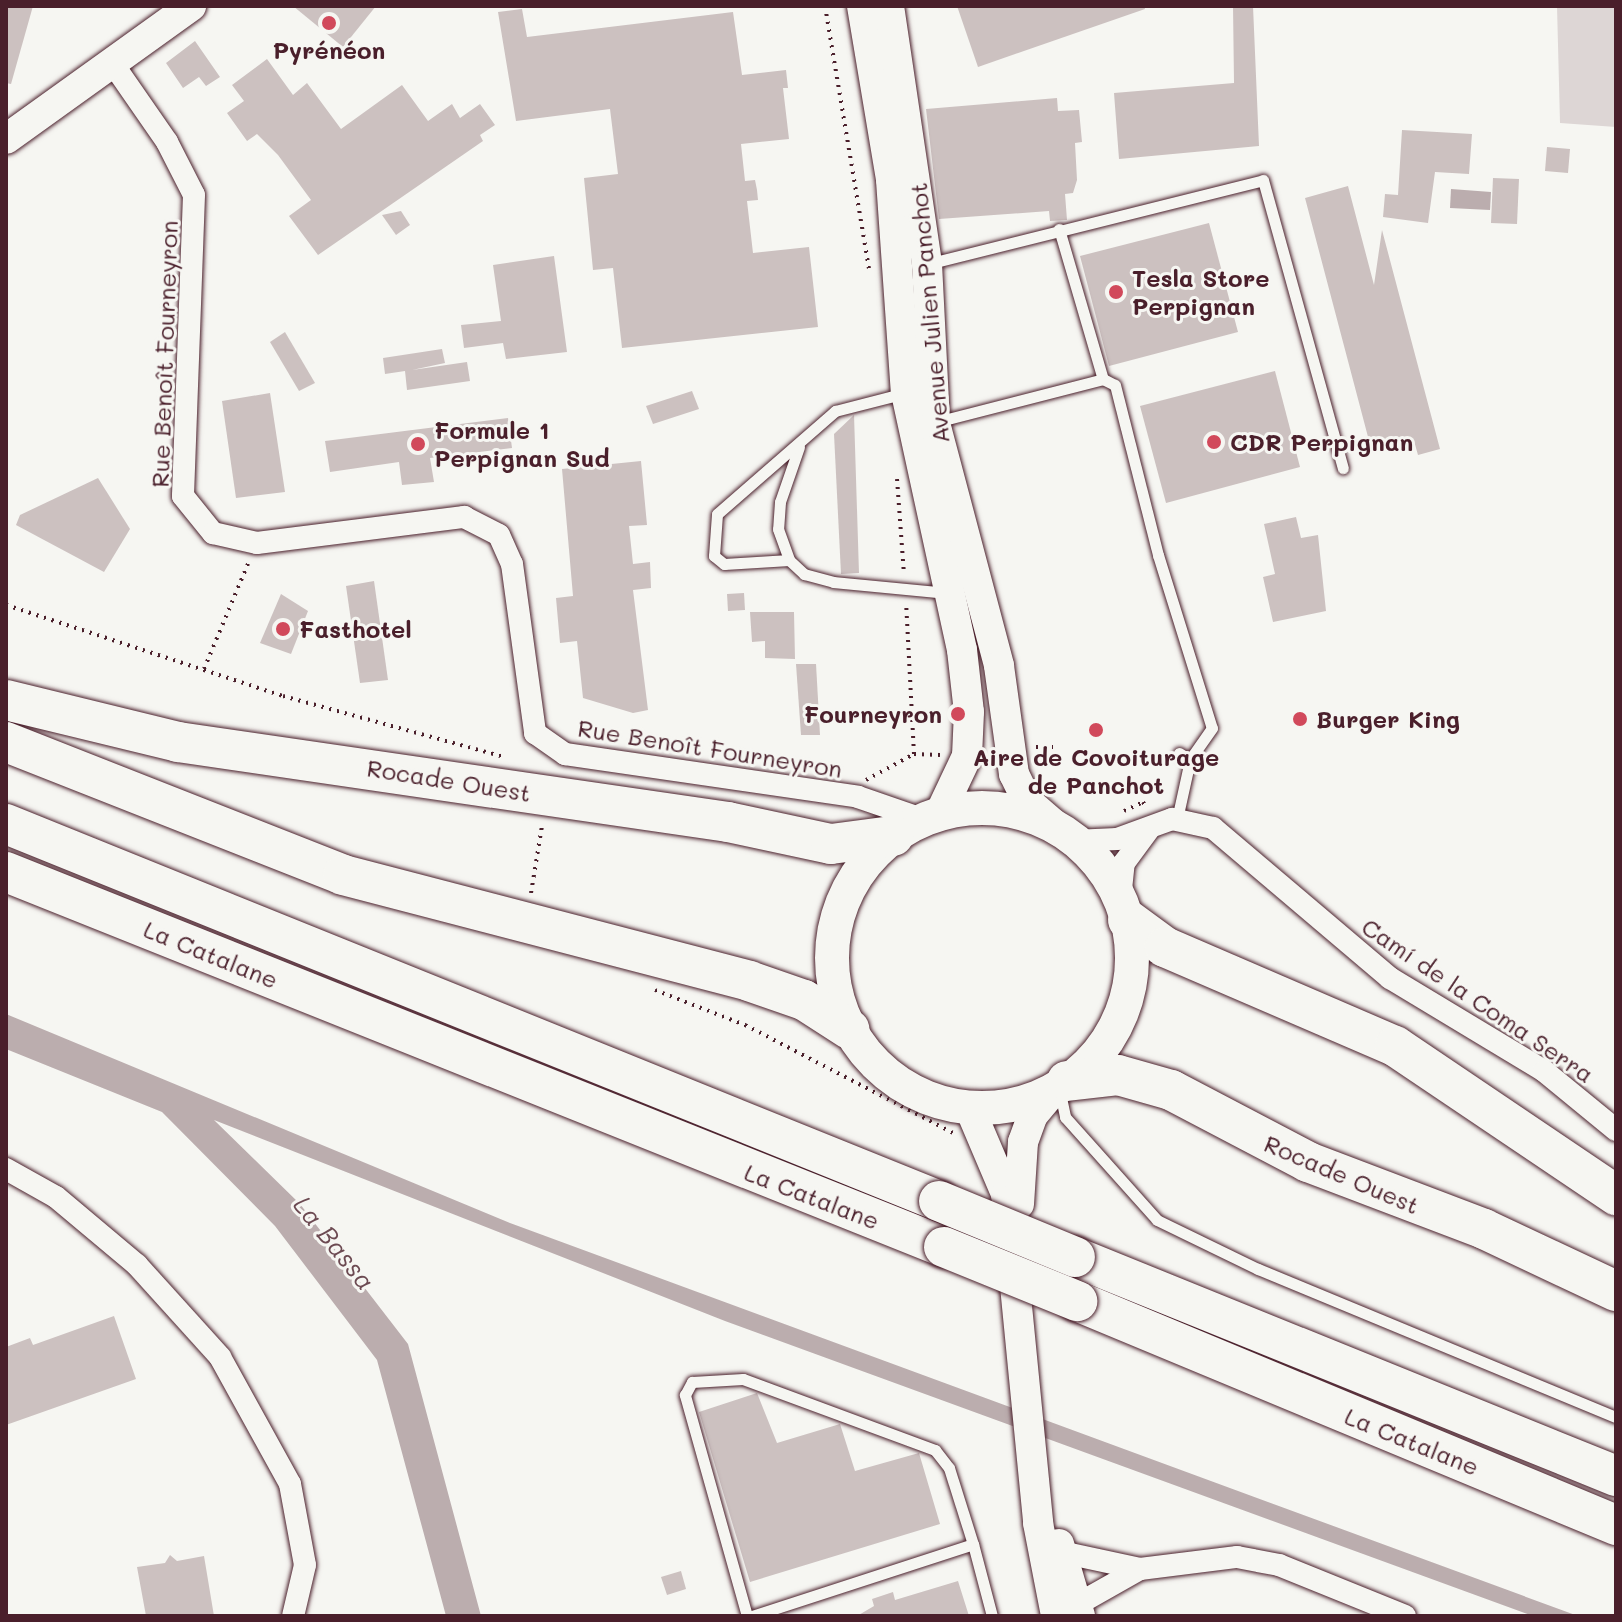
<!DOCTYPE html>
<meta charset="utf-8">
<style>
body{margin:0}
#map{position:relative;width:1622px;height:1622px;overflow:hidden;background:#f6f6f2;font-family:Mali,sans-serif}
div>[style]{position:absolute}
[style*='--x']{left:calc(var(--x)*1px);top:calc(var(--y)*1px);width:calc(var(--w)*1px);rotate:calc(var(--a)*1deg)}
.green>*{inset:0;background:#ddd6d5}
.water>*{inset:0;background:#bbadae}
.building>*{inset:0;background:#ccc1c0}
.path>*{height:4px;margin-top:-2px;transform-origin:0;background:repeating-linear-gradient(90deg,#4a1f2b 0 2px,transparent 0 8px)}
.roads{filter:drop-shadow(0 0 2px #4a1f2b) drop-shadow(0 0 2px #4a1f2b)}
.lane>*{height:11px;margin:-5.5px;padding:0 5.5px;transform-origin:5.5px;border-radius:5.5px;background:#f6f6f2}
.street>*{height:22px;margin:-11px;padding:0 11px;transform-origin:11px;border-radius:11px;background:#f6f6f2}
.secondary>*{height:30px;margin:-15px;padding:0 15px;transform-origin:15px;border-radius:15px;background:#f6f6f2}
.primary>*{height:34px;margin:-17px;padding:0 17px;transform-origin:17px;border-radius:17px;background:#f6f6f2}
.primary>.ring{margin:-17px;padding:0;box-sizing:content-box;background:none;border:34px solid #f6f6f2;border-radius:50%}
.highway>*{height:40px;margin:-20px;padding:0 20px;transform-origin:20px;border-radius:20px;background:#f6f6f2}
.bridges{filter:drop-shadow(0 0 2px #4a1f2b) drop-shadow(0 0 2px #4a1f2b)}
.highway-bridge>*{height:40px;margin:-20px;padding:0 20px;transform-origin:20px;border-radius:20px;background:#f6f6f2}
.dots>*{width:22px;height:22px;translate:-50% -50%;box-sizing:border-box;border:4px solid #f6f6f2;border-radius:50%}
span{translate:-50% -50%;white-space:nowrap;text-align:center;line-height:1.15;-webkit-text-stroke:6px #f6f6f2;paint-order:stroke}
.poi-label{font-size:24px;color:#4a1f2b;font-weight:700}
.left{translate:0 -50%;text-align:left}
.right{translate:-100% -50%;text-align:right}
.street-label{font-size:24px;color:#4a1f2b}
.water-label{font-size:26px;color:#6c4a52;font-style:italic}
.frame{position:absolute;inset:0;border:8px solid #4a1f2b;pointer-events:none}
</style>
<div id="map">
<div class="green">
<i style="clip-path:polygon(1557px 6px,1616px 6px,1616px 127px,1560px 123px)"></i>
</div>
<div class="water">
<i style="clip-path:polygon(1451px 189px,1491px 192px,1490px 210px,1450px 208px)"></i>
<i style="clip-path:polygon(6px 1014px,510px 1223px,1578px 1616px,1533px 1616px,725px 1321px,214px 1120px,300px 1204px,408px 1344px,481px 1616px,446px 1616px,377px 1360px,275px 1226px,162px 1112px,6px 1049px)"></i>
</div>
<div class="building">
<i style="clip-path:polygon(6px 6px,33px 6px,11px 84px,6px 83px)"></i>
<i style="clip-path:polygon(293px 6px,376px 6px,343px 47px)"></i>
<i style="clip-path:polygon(957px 6px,1144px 6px,1145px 9px,978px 67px)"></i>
<i style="clip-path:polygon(1233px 6px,1253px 6px,1259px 146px,1119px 159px,1114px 93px,1234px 83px)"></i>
<i style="clip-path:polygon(522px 9px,527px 37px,733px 12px,742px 75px,786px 70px,788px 88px,783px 88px,789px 139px,741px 144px,745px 181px,755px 180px,757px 190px,758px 200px,747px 201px,753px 253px,809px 247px,818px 327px,622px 348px,613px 268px,593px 270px,584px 178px,618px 174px,610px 109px,516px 121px,498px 12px)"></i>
<i style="clip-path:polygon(195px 41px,220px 77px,206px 86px,199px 77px,183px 88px,166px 63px)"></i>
<i style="clip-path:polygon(267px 59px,293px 95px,307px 83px,341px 129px,402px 85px,428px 121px,452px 104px,460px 118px,480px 104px,495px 125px,480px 135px,483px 141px,318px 255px,289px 216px,311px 200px,278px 155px,257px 134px,247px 141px,227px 113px,244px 101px,232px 85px)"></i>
<i style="clip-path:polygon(1057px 98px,1058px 111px,1079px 110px,1082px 142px,1075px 143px,1077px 180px,1073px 193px,1065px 194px,1067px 220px,1050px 221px,1049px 211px,939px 219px,926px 109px)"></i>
<i style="clip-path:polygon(1402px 130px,1472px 134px,1469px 174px,1435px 172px,1428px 223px,1383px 217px,1385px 194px,1398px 195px)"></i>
<i style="clip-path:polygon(1547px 147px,1570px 149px,1568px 173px,1545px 171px)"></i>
<i style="clip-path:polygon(1493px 178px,1519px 179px,1517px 224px,1491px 223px)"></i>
<i style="clip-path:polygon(1348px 186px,1374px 285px,1382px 230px,1440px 449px,1418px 455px,1414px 441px,1372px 452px,1305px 198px)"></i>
<i style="clip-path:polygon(401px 211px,410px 225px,396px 235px,382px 215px)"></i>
<i style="clip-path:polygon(1209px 223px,1238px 332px,1109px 366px,1080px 256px)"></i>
<i style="clip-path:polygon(554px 256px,567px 352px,506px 359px,503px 343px,464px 348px,461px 325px,501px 321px,493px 265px)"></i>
<i style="clip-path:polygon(285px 332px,315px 383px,299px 391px,270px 342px)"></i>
<i style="clip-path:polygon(442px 349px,445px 363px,412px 370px,467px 362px,470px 381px,407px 390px,405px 371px,385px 374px,383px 358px)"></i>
<i style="clip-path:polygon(1275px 371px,1300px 467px,1166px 503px,1140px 406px)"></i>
<i style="clip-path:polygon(692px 391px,699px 409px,653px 424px,646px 406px)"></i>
<i style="clip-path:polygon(270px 393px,285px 492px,236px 498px,222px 401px)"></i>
<i style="clip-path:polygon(854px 415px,859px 573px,841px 574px,834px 434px)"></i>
<i style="clip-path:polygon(508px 418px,512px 448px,430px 458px,434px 482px,402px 485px,399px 462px,330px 472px,325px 441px)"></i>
<i style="clip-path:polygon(641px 461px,647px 525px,629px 526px,633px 564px,650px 562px,651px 588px,633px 590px,648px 710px,633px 713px,583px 698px,577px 641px,560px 643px,556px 598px,573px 596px,562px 469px)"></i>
<i style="clip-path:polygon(98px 478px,130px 529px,104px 572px,16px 525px,20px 515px)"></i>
<i style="clip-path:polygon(1296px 517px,1301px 538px,1318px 535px,1326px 611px,1273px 622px,1263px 577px,1275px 574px,1264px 524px)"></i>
<i style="clip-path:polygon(374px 581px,388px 680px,360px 683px,346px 586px)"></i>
<i style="clip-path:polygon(744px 593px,745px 610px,728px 611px,727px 594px)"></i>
<i style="clip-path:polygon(281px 594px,308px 611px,291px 654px,260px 643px)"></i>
<i style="clip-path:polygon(750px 612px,794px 612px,795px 659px,765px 658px,765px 641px,752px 642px)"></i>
<i style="clip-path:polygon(796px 664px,816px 664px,820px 735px,801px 735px)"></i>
<i style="clip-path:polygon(114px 1316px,136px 1379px,6px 1425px,6px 1347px,30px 1338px,33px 1345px)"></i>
<i style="clip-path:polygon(757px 1393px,777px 1443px,840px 1424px,855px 1471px,919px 1453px,940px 1524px,750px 1582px,699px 1412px)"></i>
<i style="clip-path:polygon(170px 1555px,177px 1561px,204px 1556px,214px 1616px,146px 1616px,137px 1567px,165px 1563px)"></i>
<i style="clip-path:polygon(681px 1571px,686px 1589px,667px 1595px,661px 1577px)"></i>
<i style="clip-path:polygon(958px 1581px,969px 1616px,857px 1616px,874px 1606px,872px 1599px,893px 1592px,895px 1600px)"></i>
</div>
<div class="path">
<i style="--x:825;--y:6;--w:266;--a:80.5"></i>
<i style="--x:897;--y:479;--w:95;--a:85.8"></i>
<i style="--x:6;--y:605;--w:292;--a:18.2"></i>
<i style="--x:283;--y:696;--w:230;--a:15.4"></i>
<i style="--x:204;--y:669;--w:114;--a:-67.3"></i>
<i style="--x:1036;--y:747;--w:17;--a:0"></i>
<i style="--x:914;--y:754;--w:26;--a:2"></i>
<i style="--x:866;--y:780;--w:55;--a:-28.4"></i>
<i style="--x:914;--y:754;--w:151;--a:-93"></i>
<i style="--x:1124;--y:811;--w:21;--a:-25"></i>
<i style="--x:1143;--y:802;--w:6;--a:59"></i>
<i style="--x:531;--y:893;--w:68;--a:-80.7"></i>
<i style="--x:655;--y:990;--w:97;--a:21.3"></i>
<i style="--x:745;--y:1025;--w:234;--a:27.4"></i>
</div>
<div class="roads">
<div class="lane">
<i style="--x:1059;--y:229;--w:156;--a:73.7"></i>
<i style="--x:927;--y:264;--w:346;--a:-14"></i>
<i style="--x:1263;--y:180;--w:299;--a:74.5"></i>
<i style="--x:936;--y:422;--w:172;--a:-14.4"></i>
<i style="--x:1103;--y:379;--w:13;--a:27"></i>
<i style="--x:1115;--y:385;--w:175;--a:75.8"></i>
<i style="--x:1158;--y:555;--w:181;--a:72.7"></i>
<i style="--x:1212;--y:728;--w:39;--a:125"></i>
<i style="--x:1190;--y:760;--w:60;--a:102.4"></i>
<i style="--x:799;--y:447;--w:58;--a:109.1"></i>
<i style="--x:780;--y:502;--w:27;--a:94"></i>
<i style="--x:778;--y:529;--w:33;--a:70"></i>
<i style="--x:789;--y:560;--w:21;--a:43"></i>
<i style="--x:804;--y:574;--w:30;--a:15"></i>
<i style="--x:833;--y:582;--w:115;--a:5.5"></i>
<i style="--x:789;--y:560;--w:65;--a:176.5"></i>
<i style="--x:724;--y:564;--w:13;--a:-141"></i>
<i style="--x:714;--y:556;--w:42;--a:-85.9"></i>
<i style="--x:717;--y:514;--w:157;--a:-41.1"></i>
<i style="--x:835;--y:411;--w:72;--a:-14.4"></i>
<i style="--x:1179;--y:753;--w:13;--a:32"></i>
<i style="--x:1059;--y:1088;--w:30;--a:78"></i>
<i style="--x:1065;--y:1117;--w:138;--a:48.2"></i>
<i style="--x:1157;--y:1220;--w:112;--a:25.9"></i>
<i style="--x:1258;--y:1269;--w:387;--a:22.5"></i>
<i style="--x:747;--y:1616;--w:230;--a:-105.7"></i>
<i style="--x:685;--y:1395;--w:15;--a:-62"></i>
<i style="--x:692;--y:1382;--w:51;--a:-3.4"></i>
<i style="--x:743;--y:1379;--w:205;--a:20.3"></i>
<i style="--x:935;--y:1450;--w:23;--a:52"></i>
<i style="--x:949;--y:1468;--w:80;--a:72.5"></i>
<i style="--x:752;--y:1616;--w:232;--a:-18"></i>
<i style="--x:973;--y:1544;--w:74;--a:75.2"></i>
</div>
<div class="street">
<i style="--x:113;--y:64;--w:95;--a:55.3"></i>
<i style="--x:167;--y:142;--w:59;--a:63"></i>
<i style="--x:194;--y:195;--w:301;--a:92.1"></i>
<i style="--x:183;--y:496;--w:48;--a:51"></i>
<i style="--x:213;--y:533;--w:45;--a:12.8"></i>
<i style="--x:257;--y:543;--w:209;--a:-7.2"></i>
<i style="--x:464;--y:517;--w:39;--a:27"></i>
<i style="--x:499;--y:535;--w:32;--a:66"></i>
<i style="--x:512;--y:564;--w:171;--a:82.2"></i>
<i style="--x:535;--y:733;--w:37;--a:35"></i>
<i style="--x:565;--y:754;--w:296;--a:8.3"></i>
<i style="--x:858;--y:797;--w:65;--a:19"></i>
<i style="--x:1074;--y:841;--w:43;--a:-2.7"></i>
<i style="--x:1117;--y:839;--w:59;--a:-20"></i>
<i style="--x:1172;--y:819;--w:42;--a:12.4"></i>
<i style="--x:1213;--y:828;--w:232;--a:40.3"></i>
<i style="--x:1390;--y:978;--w:180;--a:31.1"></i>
<i style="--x:1544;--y:1071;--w:93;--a:39.3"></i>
<i style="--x:1120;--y:899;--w:36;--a:-84"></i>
<i style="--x:1124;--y:863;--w:42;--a:-53.7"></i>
<i style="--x:6;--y:1169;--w:57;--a:29.2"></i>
<i style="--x:56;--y:1197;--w:106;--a:40"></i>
<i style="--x:137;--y:1265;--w:124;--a:47.9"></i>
<i style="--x:220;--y:1357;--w:145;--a:61.1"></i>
<i style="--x:290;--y:1484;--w:82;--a:79.5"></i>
<i style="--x:305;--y:1565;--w:52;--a:103.2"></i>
<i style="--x:1061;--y:1552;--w:81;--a:12.1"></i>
<i style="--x:1140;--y:1569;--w:73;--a:150.6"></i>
<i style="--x:1140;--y:1569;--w:98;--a:-7.1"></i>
<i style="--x:1237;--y:1557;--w:43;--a:10.8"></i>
<i style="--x:1279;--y:1565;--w:136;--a:22"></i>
</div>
<div class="secondary">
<i style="--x:862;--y:6;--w:176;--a:80.5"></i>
<i style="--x:891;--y:180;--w:214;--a:86"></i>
<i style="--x:906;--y:393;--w:263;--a:77.7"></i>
<i style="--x:962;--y:650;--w:62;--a:83.6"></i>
<i style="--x:969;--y:712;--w:44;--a:92.6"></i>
<i style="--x:967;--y:756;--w:63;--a:115.3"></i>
<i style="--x:889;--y:6;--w:261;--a:81.6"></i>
<i style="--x:927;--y:264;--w:159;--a:87.1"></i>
<i style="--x:935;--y:423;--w:251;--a:75.2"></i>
<i style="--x:999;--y:666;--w:109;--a:82.1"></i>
<i style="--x:1014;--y:774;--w:30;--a:64"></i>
<i style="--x:1027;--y:801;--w:49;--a:40.9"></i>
<i style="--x:6;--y:139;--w:228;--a:-35.7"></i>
<i style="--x:970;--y:1109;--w:92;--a:67"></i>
<i style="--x:1006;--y:1194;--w:331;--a:84.4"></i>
<i style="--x:1038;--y:1523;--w:95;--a:79"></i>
<i style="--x:1019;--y:1204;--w:62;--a:-86.3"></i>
<i style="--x:1023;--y:1142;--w:29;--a:-70"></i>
<i style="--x:1033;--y:1115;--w:25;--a:-50"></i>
<i style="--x:1059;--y:1544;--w:75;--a:73.7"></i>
</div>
<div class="primary">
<i class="ring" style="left:832px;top:808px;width:266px;height:266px"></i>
</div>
<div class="highway">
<i style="--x:6;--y:700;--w:177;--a:13.7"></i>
<i style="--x:178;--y:742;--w:556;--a:8.28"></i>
<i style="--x:728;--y:822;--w:105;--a:12.1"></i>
<i style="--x:831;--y:844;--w:63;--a:-7.4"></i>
<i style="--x:6;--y:742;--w:362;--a:21.5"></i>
<i style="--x:343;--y:875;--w:420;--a:14.6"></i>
<i style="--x:749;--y:981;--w:58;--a:19.1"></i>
<i style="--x:804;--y:1000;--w:54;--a:32.8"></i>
<i style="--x:6;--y:824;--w:1006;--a:22"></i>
<i style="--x:6;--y:872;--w:1010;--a:21.79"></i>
<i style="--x:1128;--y:920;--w:46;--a:36.1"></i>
<i style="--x:1165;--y:947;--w:250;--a:23.3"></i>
<i style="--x:1395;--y:1046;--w:267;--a:34"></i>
<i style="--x:1067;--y:1081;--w:51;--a:-6.7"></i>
<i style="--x:1118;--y:1075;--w:55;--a:15.8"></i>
<i style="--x:1171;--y:1090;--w:155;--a:27.7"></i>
<i style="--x:1308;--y:1162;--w:188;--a:20.8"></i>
<i style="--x:1484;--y:1229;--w:146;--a:25.2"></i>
<i style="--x:1075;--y:1257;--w:584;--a:22.04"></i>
<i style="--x:1077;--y:1301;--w:584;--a:22.57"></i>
</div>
</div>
<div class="bridges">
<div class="highway-bridge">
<i style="--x:939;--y:1201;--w:147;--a:22.4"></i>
<i style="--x:944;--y:1247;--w:144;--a:22.1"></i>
</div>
</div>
<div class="dots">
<i style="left:329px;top:23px;background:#d1495b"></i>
<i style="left:1116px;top:292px;background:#d1495b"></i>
<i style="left:1214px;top:442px;background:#d1495b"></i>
<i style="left:418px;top:444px;background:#d1495b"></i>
<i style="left:283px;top:629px;background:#d1495b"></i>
<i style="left:958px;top:714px;background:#d1495b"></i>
<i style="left:1300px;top:719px;background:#d1495b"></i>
<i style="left:1096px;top:730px;background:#d1495b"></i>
</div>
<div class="poi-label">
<span style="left:329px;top:50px">Pyrénéon</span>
<span class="left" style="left:1132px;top:292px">Tesla Store<br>Perpignan</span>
<span class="left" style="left:434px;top:444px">Formule 1<br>Perpignan Sud</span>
<span class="left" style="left:1230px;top:442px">CDR Perpignan</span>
<span class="left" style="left:299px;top:629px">Fasthotel</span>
<span class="right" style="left:942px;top:714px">Fourneyron</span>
<span class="left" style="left:1316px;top:719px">Burger King</span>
<span style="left:1096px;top:771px">Aire de Covoiturage<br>de Panchot</span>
</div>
<div class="street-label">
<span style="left:929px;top:313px;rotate:-95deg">Avenue Julien Panchot</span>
<span style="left:164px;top:354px;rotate:-88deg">Rue Benoît Fourneyron</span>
<span style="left:710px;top:748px;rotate:9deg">Rue Benoît Fourneyron</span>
<span style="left:449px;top:780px;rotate:9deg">Rocade Ouest</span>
<span style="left:211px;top:954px;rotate:22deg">La Catalane</span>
<span style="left:1478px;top:1000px;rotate:34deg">Camí de la Coma Serra</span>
<span style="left:1342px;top:1174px;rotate:23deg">Rocade Ouest</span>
<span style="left:812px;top:1196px;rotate:21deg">La Catalane</span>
<span style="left:1412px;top:1441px;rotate:22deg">La Catalane</span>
</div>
<div class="water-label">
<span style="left:334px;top:1243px;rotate:51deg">La Bassa</span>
</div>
<div class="frame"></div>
</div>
